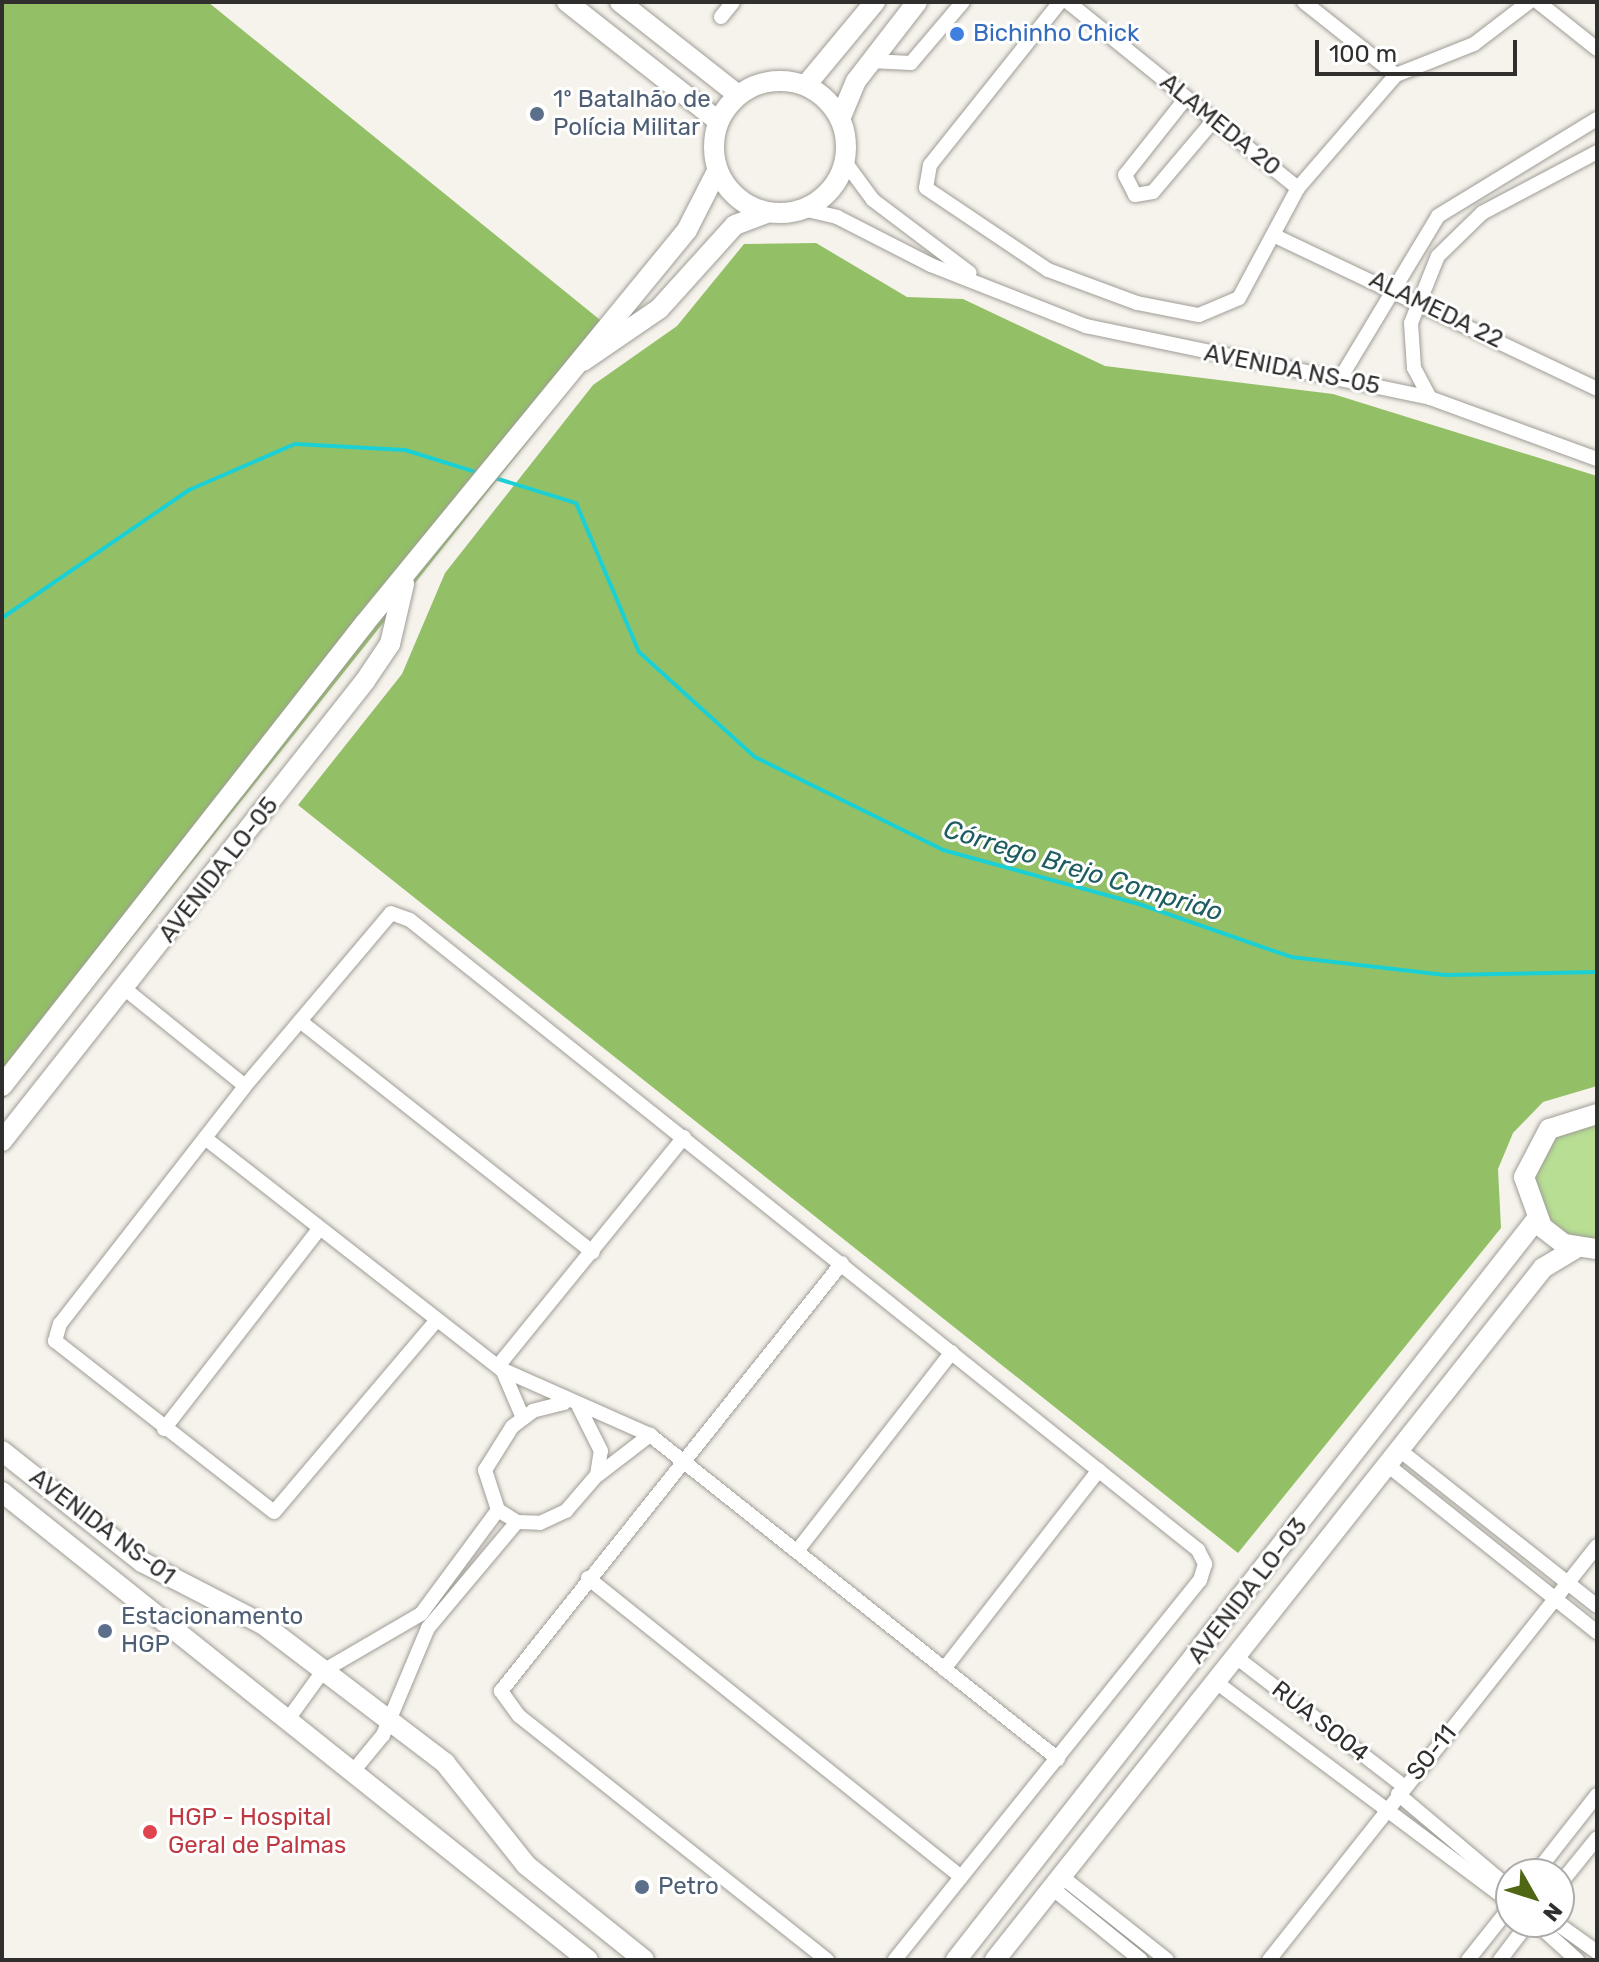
<!DOCTYPE html>
<meta charset="utf-8">
<style>
body{margin:0}
#map{position:relative;width:1599px;height:1962px;overflow:hidden;background:#f6f3ec;font-family:Rubik,sans-serif}
div>[style]{position:absolute}
[style*='--x']{left:calc(var(--x)*1px);top:calc(var(--y)*1px);width:calc(var(--w)*1px);rotate:calc(var(--a)*1deg)}
.green>*{inset:0;background:#b7de93}
.forest>*{inset:0;background:#93c066}
.stream>*{height:4px;margin:-2px;padding:0 2px;transform-origin:2px;border-radius:2px;background:#1bd0d4}
.roads{filter:drop-shadow(0 0 2px #9f9d96) drop-shadow(0 0 2px #9f9d96)}
.street>*{height:14px;margin:-7px;padding:0 7px;transform-origin:7px;border-radius:7px;background:#fff}
.secondary>*{height:20px;margin:-10px;padding:0 10px;transform-origin:10px;border-radius:10px;background:#fff}
.secondary>.ring{margin:-10px;padding:0;box-sizing:content-box;background:none;border:20px solid #fff;border-radius:50%}
.dots>*{width:22px;height:22px;translate:-50% -50%;box-sizing:border-box;border:4px solid #fff;border-radius:50%}
span{translate:-50% -50%;white-space:nowrap;text-align:center;line-height:1.15;-webkit-text-stroke:6px #fff;paint-order:stroke}
.shop-label{font-size:24px;color:#366cbe}
.left{translate:0 -50%;text-align:left}
.service-label{font-size:24px;color:#4e5e75}
.street-label{font-size:24px;color:#302f2d}
.health-label{font-size:24px;color:#be3a42}
.water-label{font-size:26px;color:#1d5d5f;font-style:italic}
.frame{position:absolute;inset:0;border:4px solid #302f2d;pointer-events:none}
.north{position:absolute;left:1495px;top:1858px;width:80px;height:80px;box-sizing:border-box;background:#fff;border:2px solid #acacab;border-radius:50%;rotate:129deg;font-size:22px;font-weight:700;line-height:32px;text-align:center;color:#302f2d}
.north::after{content:'';display:block;margin:auto;width:28px;height:36px;background:#4f6615;clip-path:polygon(50% 0,100% 100%,50% 72%,0 100%)}
.scale{position:absolute;left:1315px;top:40px;width:202px;height:36px;box-sizing:border-box;border:4px solid #302f2d;border-top:0;padding-left:10px;font-size:24px;line-height:28px;white-space:nowrap;color:#302f2d;-webkit-text-stroke:6px #fff;paint-order:stroke}
</style>
<div id="map">
<div class="green">
<i style="clip-path:polygon(1597px 1122px,1597px 1239px,1570px 1236px,1548px 1219px,1533px 1174px,1552px 1138px)"></i>
</div>
<div class="forest">
<i style="clip-path:polygon(2px 2px,208px 2px,615px 332px,2px 1101px)"></i>
<i style="clip-path:polygon(816px 243px,907px 297px,963px 299px,1105px 366px,1333px 394px,1597px 476px,1597px 1086px,1543px 1102px,1513px 1133px,1498px 1169px,1501px 1228px,1238px 1553px,298px 805px,402px 674px,445px 573px,593px 385px,677px 326px,744px 244px)"></i>
</div>
<div class="stream">
<i style="--x:495;--y:478;--w:85;--a:17.2"></i>
<i style="--x:576;--y:503;--w:162;--a:67.1"></i>
<i style="--x:639;--y:652;--w:156;--a:42.2"></i>
<i style="--x:755;--y:757;--w:210;--a:26.3"></i>
<i style="--x:943;--y:850;--w:206;--a:15.4"></i>
<i style="--x:1142;--y:905;--w:158;--a:19.2"></i>
<i style="--x:1291;--y:957;--w:155;--a:6.7"></i>
<i style="--x:1445;--y:975;--w:152;--a:-1.1"></i>
<i style="--x:2;--y:618;--w:227;--a:-34.4"></i>
<i style="--x:189;--y:490;--w:116;--a:-23.5"></i>
<i style="--x:295;--y:444;--w:110;--a:3.1"></i>
<i style="--x:405;--y:450;--w:77;--a:17.3"></i>
</div>
<div class="roads">
<div class="street">
<i style="--x:1060;--y:2;--w:208;--a:128.6"></i>
<i style="--x:930;--y:165;--w:23;--a:100"></i>
<i style="--x:926;--y:188;--w:147;--a:33.9"></i>
<i style="--x:1048;--y:270;--w:95;--a:20.3"></i>
<i style="--x:1137;--y:303;--w:63;--a:11"></i>
<i style="--x:1199;--y:315;--w:43;--a:-23"></i>
<i style="--x:1239;--y:298;--w:125;--a:-61.8"></i>
<i style="--x:1298;--y:188;--w:150;--a:-49.1"></i>
<i style="--x:1396;--y:75;--w:84;--a:-21.7"></i>
<i style="--x:1474;--y:44;--w:69;--a:-37.4"></i>
<i style="--x:1068;--y:2;--w:296;--a:39"></i>
<i style="--x:1304;--y:2;--w:117;--a:38.4"></i>
<i style="--x:1538;--y:2;--w:75;--a:38.5"></i>
<i style="--x:721;--y:17;--w:19;--a:-51"></i>
<i style="--x:870;--y:61;--w:41;--a:2.8"></i>
<i style="--x:911;--y:63;--w:80;--a:-49.6"></i>
<i style="--x:1186;--y:98;--w:98;--a:128.4"></i>
<i style="--x:1125;--y:175;--w:22;--a:63"></i>
<i style="--x:1135;--y:195;--w:18;--a:-9"></i>
<i style="--x:1153;--y:192;--w:93;--a:-49.8"></i>
<i style="--x:845;--y:162;--w:47;--a:53.6"></i>
<i style="--x:873;--y:200;--w:121;--a:37"></i>
<i style="--x:803;--y:209;--w:35;--a:13"></i>
<i style="--x:837;--y:217;--w:106;--a:27.1"></i>
<i style="--x:931;--y:265;--w:167;--a:21.5"></i>
<i style="--x:1086;--y:326;--w:351;--a:11.8"></i>
<i style="--x:1430;--y:398;--w:178;--a:20.1"></i>
<i style="--x:1273;--y:235;--w:359;--a:25.4"></i>
<i style="--x:1341;--y:377;--w:188;--a:-58.9"></i>
<i style="--x:1438;--y:216;--w:186;--a:-31.4"></i>
<i style="--x:1430;--y:398;--w:34;--a:-118"></i>
<i style="--x:1414;--y:368;--w:45;--a:-93.8"></i>
<i style="--x:1411;--y:323;--w:72;--a:-68.1"></i>
<i style="--x:1438;--y:256;--w:62;--a:-44.3"></i>
<i style="--x:1482;--y:213;--w:130;--a:-27.9"></i>
<i style="--x:125;--y:989;--w:154;--a:38.9"></i>
<i style="--x:300;--y:1021;--w:373;--a:38.3"></i>
<i style="--x:205;--y:1138;--w:375;--a:38"></i>
<i style="--x:501;--y:1369;--w:163;--a:23.9"></i>
<i style="--x:650;--y:1435;--w:521;--a:38.45"></i>
<i style="--x:436;--y:1321;--w:250;--a:130.3"></i>
<i style="--x:274;--y:1512;--w:278;--a:-142"></i>
<i style="--x:55;--y:1341;--w:18;--a:-74"></i>
<i style="--x:60;--y:1324;--w:301;--a:-52.1"></i>
<i style="--x:245;--y:1086;--w:226;--a:-49.8"></i>
<i style="--x:391;--y:913;--w:20;--a:20"></i>
<i style="--x:410;--y:920;--w:1009;--a:38.64"></i>
<i style="--x:1198;--y:1550;--w:16;--a:63"></i>
<i style="--x:1205;--y:1564;--w:17;--a:107"></i>
<i style="--x:1200;--y:1580;--w:487;--a:128.8"></i>
<i style="--x:498;--y:1366;--w:295;--a:-50.9"></i>
<i style="--x:502;--y:1369;--w:53;--a:66.8"></i>
<i style="--x:564;--y:1403;--w:32;--a:166"></i>
<i style="--x:533;--y:1411;--w:26;--a:143"></i>
<i style="--x:512;--y:1427;--w:51;--a:122.1"></i>
<i style="--x:485;--y:1470;--w:42;--a:72"></i>
<i style="--x:498;--y:1510;--w:22;--a:32"></i>
<i style="--x:517;--y:1522;--w:23;--a:2"></i>
<i style="--x:540;--y:1523;--w:29;--a:-25"></i>
<i style="--x:566;--y:1511;--w:48;--a:-49.3"></i>
<i style="--x:597;--y:1475;--w:24;--a:-81"></i>
<i style="--x:601;--y:1451;--w:49;--a:-116.6"></i>
<i style="--x:164;--y:1429;--w:253;--a:-52.2"></i>
<i style="--x:1402;--y:1452;--w:248;--a:38.3"></i>
<i style="--x:1390;--y:1467;--w:265;--a:38.6"></i>
<i style="--x:598;--y:1475;--w:66;--a:-37.6"></i>
<i style="--x:797;--y:1551;--w:252;--a:-52.1"></i>
<i style="--x:588;--y:1578;--w:478;--a:38.7"></i>
<i style="--x:1236;--y:1657;--w:213;--a:37.6"></i>
<i style="--x:944;--y:1669;--w:252;--a:-52.1"></i>
<i style="--x:1216;--y:1682;--w:369;--a:36.8"></i>
<i style="--x:289;--y:1718;--w:58;--a:-54.1"></i>
<i style="--x:323;--y:1671;--w:113;--a:-30.2"></i>
<i style="--x:421;--y:1614;--w:129;--a:-53.5"></i>
<i style="--x:355;--y:1769;--w:44;--a:-50.5"></i>
<i style="--x:383;--y:1735;--w:116;--a:-67.2"></i>
<i style="--x:428;--y:1628;--w:138;--a:-50"></i>
<i style="--x:1398;--y:1794;--w:148;--a:40.1"></i>
<i style="--x:1535;--y:1874;--w:100;--a:-51.9"></i>
<i style="--x:1061;--y:1876;--w:135;--a:38.4"></i>
<i style="--x:1559;--y:1885;--w:60;--a:-51"></i>
<i style="--x:1052;--y:1888;--w:114;--a:39"></i>
<i style="--x:1535;--y:1922;--w:57;--a:42.1"></i>
<i style="--x:1555;--y:1922;--w:52;--a:35.5"></i>
<i style="--x:827;--y:1960;--w:393;--a:-141.6"></i>
<i style="--x:519;--y:1716;--w:31;--a:-126"></i>
<i style="--x:501;--y:1691;--w:547;--a:-51.45"></i>
<i style="--x:1269;--y:1960;--w:528;--a:-51.61"></i>
<i style="--x:1468;--y:1960;--w:69;--a:-51.5"></i>
<i style="--x:1500;--y:1960;--w:48;--a:-52.7"></i>
</div>
<div class="secondary">
<i style="--x:567;--y:2;--w:192;--a:38.2"></i>
<i style="--x:620;--y:2;--w:150;--a:38.2"></i>
<i class="ring" style="left:714px;top:81px;width:112px;height:112px"></i>
<i style="--x:806;--y:85;--w:108;--a:-50.3"></i>
<i style="--x:840;--y:119;--w:41;--a:-67.2"></i>
<i style="--x:856;--y:81;--w:100;--a:-52.3"></i>
<i style="--x:583;--y:361;--w:92;--a:-34.4"></i>
<i style="--x:659;--y:309;--w:113;--a:-47.9"></i>
<i style="--x:735;--y:225;--w:34;--a:-21"></i>
<i style="--x:2;--y:1086;--w:588;--a:-51.9"></i>
<i style="--x:365;--y:623;--w:508;--a:-50.67"></i>
<i style="--x:687;--y:230;--w:66;--a:-63"></i>
<i style="--x:1597;--y:1114;--w:50;--a:162.6"></i>
<i style="--x:1549;--y:1129;--w:54;--a:117.5"></i>
<i style="--x:1524;--y:1177;--w:53;--a:70.2"></i>
<i style="--x:1542;--y:1227;--w:28;--a:38"></i>
<i style="--x:1564;--y:1244;--w:33;--a:9"></i>
<i style="--x:2;--y:1141;--w:586;--a:-51.72"></i>
<i style="--x:365;--y:681;--w:45;--a:-56"></i>
<i style="--x:390;--y:644;--w:62;--a:-76.9"></i>
<i style="--x:2;--y:1451;--w:179;--a:38.4"></i>
<i style="--x:142;--y:1562;--w:137;--a:27.3"></i>
<i style="--x:264;--y:1625;--w:228;--a:37.3"></i>
<i style="--x:445;--y:1763;--w:130;--a:51.5"></i>
<i style="--x:526;--y:1865;--w:151;--a:38.8"></i>
<i style="--x:2;--y:1492;--w:750;--a:38.61"></i>
<i style="--x:956;--y:1960;--w:940;--a:-51.91"></i>
<i style="--x:995;--y:1960;--w:883;--a:-51.62"></i>
<i style="--x:1543;--y:1268;--w:39;--a:-31"></i>
</div>
</div>
<div class="dots">
<i style="left:957px;top:34px;background:#3f7fe0"></i>
<i style="left:537px;top:114px;background:#5c6f8a"></i>
<i style="left:105px;top:1631px;background:#5c6f8a"></i>
<i style="left:150px;top:1832px;background:#e0444e"></i>
<i style="left:642px;top:1887px;background:#5c6f8a"></i>
</div>
<div class="shop-label">
<span class="left" style="left:973px;top:34px">Bichinho Chick</span>
</div>
<div class="service-label">
<span class="left" style="left:553px;top:114px">1º Batalhão de<br>Polícia Militar</span>
<span class="left" style="left:121px;top:1631px">Estacionamento<br>HGP</span>
<span class="left" style="left:658px;top:1887px">Petro</span>
</div>
<div class="street-label">
<span style="left:1220px;top:125px;rotate:39deg">ALAMEDA 20</span>
<span style="left:1436px;top:310px;rotate:26deg">ALAMEDA 22</span>
<span style="left:1292px;top:370px;rotate:11deg">AVENIDA NS-05</span>
<span style="left:219px;top:870px;rotate:-52deg">AVENIDA LO-05</span>
<span style="left:102px;top:1527px;rotate:37deg">AVENIDA NS-01</span>
<span style="left:1248px;top:1591px;rotate:-52deg">AVENIDA LO-03</span>
<span style="left:1320px;top:1722px;rotate:38deg">RUA SO04</span>
<span style="left:1432px;top:1753px;rotate:-51deg">SO-11</span>
</div>
<div class="health-label">
<span class="left" style="left:168px;top:1832px">HGP - Hospital<br>Geral de Palmas</span>
</div>
<div class="water-label">
<span style="left:1083px;top:871px;rotate:17deg">Córrego Brejo Comprido</span>
</div>
<div class="frame"></div>
<div class="north">N</div>
<div class="scale">100 m</div>
</div>
